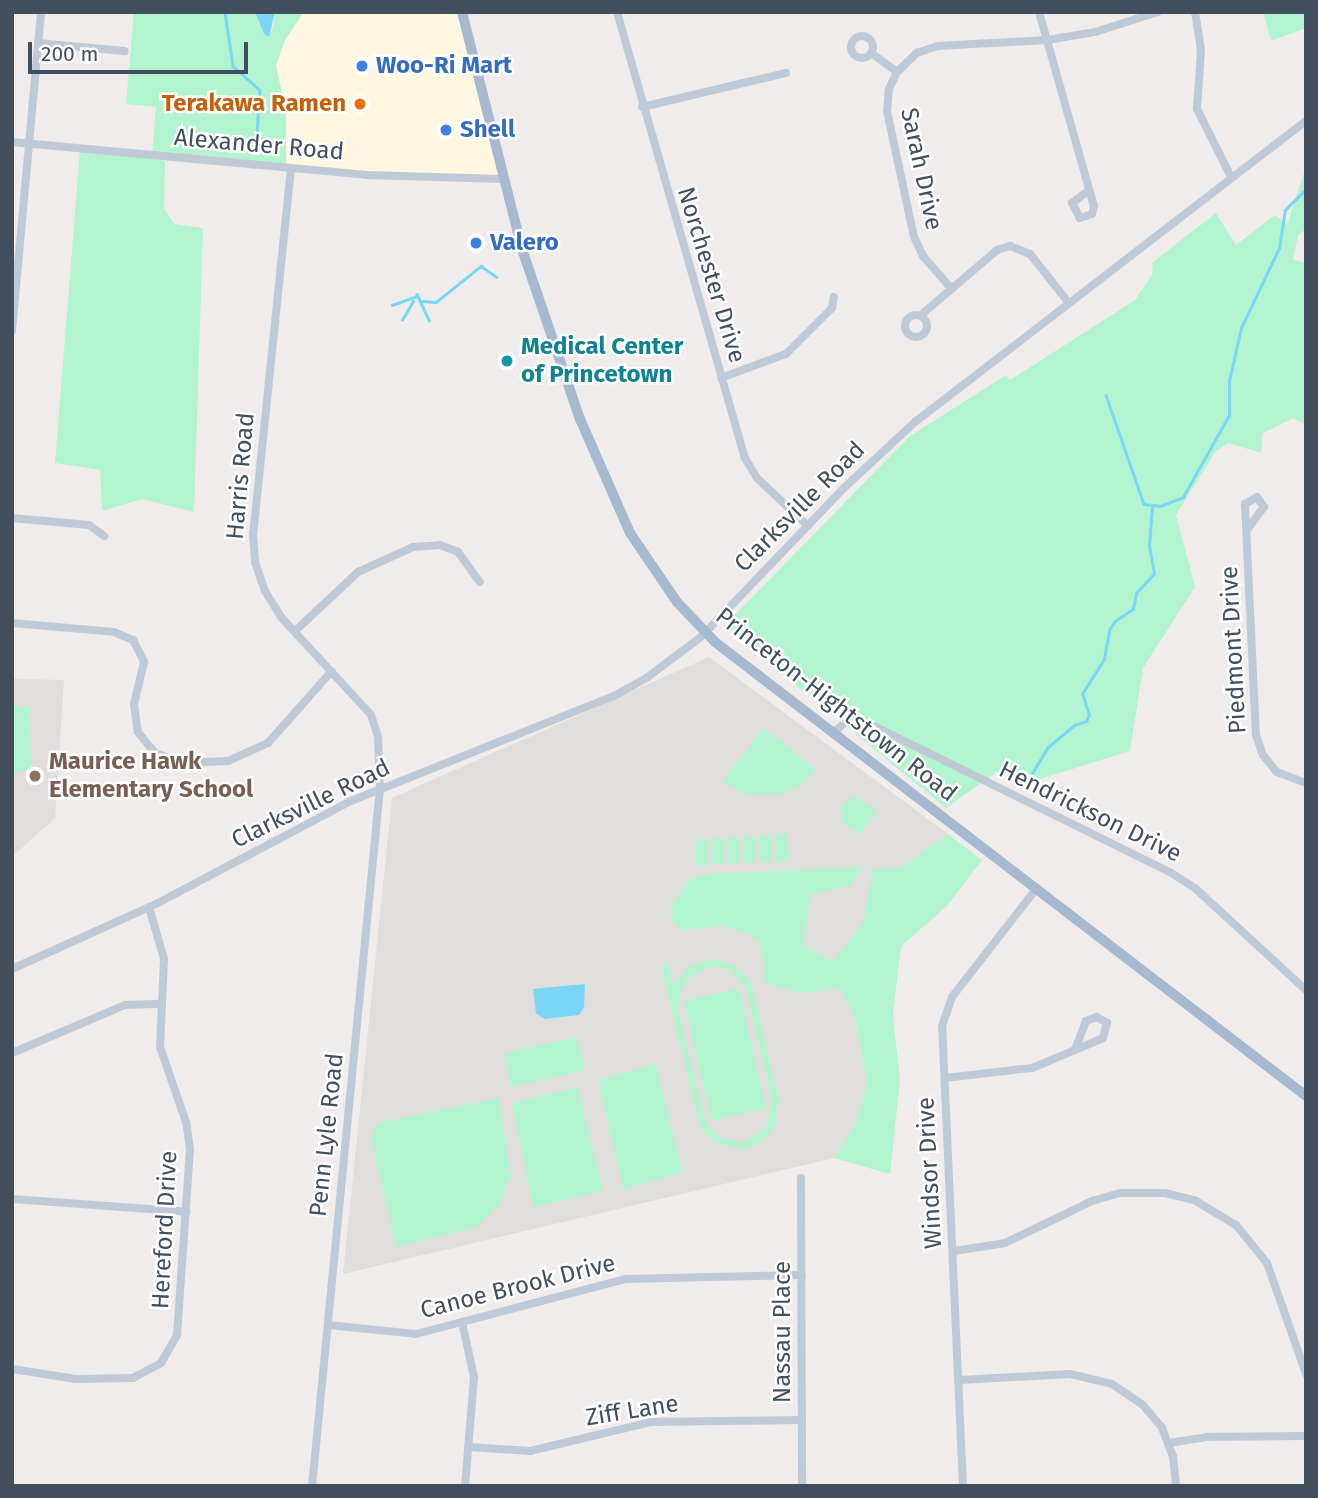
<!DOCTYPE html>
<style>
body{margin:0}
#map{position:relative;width:1318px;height:1498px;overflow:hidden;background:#efeceb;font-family:"Fira Sans",sans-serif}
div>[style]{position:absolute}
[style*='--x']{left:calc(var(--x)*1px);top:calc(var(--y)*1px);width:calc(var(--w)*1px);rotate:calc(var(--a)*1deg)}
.commercial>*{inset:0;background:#fef7e1}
.education>*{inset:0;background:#e0dddd}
.green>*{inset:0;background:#b3f4d0}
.water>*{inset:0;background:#7ad6f6}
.stream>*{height:2.5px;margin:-1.25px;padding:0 1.25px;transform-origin:1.25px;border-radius:1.25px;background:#7ad6f6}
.minor>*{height:8px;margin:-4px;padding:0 4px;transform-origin:4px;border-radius:4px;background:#c0cad6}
.minor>.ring{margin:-4px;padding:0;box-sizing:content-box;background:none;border:8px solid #c0cad6;border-radius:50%}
.major>*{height:10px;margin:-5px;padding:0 5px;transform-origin:5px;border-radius:5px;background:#a7b9cf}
.dots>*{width:19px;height:19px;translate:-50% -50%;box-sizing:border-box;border:4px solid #fff;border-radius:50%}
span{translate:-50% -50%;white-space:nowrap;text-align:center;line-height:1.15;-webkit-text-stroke:5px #fff;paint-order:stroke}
.shop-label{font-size:24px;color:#366cbe;font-weight:700}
.left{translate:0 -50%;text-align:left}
.food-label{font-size:24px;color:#c56008;font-weight:700}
.right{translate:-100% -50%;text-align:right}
.street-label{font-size:24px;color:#424e5b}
.culture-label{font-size:24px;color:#0d838f;font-weight:700}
.education-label{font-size:24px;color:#785e54;font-weight:700}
.frame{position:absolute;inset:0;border:14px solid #424e5b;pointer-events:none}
.scale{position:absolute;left:28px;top:42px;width:220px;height:32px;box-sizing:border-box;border:4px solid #424e5b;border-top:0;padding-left:9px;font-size:21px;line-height:24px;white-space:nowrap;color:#424e5b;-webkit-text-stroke:5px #fff;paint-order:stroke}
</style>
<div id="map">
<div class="commercial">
<i style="clip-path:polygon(304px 12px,462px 12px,503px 179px,286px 167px,286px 113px,276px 65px,285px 40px)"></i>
</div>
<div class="education">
<i style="clip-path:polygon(709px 657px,948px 834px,910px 881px,855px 1018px,867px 1083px,854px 1125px,834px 1158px,343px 1274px,392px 798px)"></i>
<i style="clip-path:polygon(12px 679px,64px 680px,55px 818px,12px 857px)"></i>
</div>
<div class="green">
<i style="clip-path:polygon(134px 12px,255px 12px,264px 34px,272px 32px,275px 12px,304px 12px,285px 40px,276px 65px,286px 113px,286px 167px,152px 155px,156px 107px,126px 104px)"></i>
<i style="clip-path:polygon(1263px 12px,1306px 12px,1306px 28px,1271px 41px)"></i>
<i style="clip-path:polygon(80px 150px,155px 157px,165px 162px,164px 208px,174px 224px,203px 228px,194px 512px,142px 499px,102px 511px,100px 470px,55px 463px)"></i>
<i style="clip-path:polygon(1306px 167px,1306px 229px,1298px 235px,1293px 260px,1306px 263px,1306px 425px,1293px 418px,1263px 433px,1261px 453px,1229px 443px,1216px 451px,1176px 515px,1195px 587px,1143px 668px,1130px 751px,1024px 784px,998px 771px,946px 808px,724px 626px,910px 436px,1006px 375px,1010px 380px,1135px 300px,1152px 275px,1153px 262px,1216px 213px,1236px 245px,1275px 215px,1287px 225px)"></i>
<i style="clip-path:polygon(12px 706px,30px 706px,31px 767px,25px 771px,12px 771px)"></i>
<i style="clip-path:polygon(764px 727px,816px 770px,802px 784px,780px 795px,745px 794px,722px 782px)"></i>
<i style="clip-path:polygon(852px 795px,877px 811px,860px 835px,842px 821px,842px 807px)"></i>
<i style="clip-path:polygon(787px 834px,789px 860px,776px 861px,775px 835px)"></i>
<i style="clip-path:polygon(948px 834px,982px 860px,947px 906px,901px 946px,893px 1014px,900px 1081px,890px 1174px,834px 1158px,854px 1125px,867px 1083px,855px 1018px,840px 989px,800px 993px,766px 984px,760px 943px,752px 936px,725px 926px,681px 930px,672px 920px,670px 907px,691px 878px,709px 874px,863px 867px,850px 886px,811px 894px,803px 945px,833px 962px,863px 922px,873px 869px,902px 867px)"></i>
<i style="clip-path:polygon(771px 835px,772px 861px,760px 862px,759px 836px)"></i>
<i style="clip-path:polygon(755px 836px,756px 862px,744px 863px,743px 837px)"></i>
<i style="clip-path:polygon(739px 837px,740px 863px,728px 864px,727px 838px)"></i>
<i style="clip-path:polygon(711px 838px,723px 838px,724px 864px,712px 864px)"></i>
<i style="clip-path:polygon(695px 839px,707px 839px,708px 865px,696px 866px)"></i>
<i style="clip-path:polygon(evenodd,712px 959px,734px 965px,751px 982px,779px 1100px,774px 1129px,762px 1142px,746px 1149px,716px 1144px,700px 1127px,661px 965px,668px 963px,673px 985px,690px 966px,712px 959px,711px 966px,729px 970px,745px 986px,772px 1100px,767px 1126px,745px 1142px,722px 1139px,706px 1123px,678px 1008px,685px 979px,711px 966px)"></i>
<i style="clip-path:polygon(739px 988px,766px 1108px,711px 1121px,684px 1001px)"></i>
<i style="clip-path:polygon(577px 1037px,585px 1070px,511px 1087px,504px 1053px)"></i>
<i style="clip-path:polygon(656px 1064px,683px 1173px,623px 1189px,598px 1080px)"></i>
<i style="clip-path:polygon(578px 1087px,603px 1191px,533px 1207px,512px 1103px)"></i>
<i style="clip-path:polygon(499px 1098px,511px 1175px,500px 1203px,477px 1227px,396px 1247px,371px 1138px,377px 1123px)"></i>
</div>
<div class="water">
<i style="clip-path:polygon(255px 12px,275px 12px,269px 37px,264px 34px)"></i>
<i style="clip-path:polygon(585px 984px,584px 1007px,579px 1015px,544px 1019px,536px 1013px,533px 989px)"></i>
</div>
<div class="stream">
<i style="--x:225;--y:12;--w:55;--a:81.6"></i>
<i style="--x:233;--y:66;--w:36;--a:42"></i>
<i style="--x:260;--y:90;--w:57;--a:94"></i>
<i style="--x:417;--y:294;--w:29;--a:65"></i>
<i style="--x:423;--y:301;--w:13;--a:4"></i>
<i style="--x:436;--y:302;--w:58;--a:-38.7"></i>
<i style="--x:481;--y:266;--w:19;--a:35"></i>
<i style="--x:392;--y:305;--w:27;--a:-20"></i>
<i style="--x:402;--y:320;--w:22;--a:-60"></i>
<i style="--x:1106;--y:395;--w:115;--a:70.8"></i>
<i style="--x:1144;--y:504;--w:16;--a:7"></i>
<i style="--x:1160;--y:506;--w:25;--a:-21"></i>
<i style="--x:1183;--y:497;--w:94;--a:-60.7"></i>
<i style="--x:1229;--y:415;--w:34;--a:-90"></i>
<i style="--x:1229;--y:381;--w:54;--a:-77.2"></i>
<i style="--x:1241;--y:328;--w:89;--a:-64.6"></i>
<i style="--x:1279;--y:248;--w:38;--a:-81"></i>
<i style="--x:1285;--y:210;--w:30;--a:-45"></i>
<i style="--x:1031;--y:775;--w:31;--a:-59"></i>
<i style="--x:1047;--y:748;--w:35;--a:-40"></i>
<i style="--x:1074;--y:725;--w:13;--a:-18"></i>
<i style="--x:1086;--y:721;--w:7;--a:-63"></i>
<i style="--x:1089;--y:715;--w:22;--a:-108"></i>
<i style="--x:1082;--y:694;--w:41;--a:-57.8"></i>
<i style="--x:1104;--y:659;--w:29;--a:-80"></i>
<i style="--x:1109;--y:630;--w:11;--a:-56"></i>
<i style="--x:1115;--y:621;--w:22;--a:-34"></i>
<i style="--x:1133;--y:609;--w:16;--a:-79"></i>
<i style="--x:1136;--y:593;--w:26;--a:-47"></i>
<i style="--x:1154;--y:574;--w:28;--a:-100"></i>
<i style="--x:1149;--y:546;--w:40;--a:-85.7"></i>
</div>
<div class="minor">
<i style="--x:617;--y:12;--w:464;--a:74"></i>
<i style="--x:745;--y:458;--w:23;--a:59"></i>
<i style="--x:757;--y:478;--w:70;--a:43.3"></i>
<i style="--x:1039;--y:12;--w:202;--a:74.2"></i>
<i style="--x:1094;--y:206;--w:8;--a:104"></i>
<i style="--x:1092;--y:214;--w:13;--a:162"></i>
<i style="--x:1080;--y:218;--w:17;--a:-118"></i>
<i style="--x:1072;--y:203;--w:21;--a:-37"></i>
<i style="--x:1195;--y:12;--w:38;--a:81"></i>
<i style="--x:1201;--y:50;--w:59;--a:93.9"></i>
<i style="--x:1197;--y:109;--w:76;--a:63.4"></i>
<i class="ring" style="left:851px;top:36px;width:14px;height:14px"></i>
<i style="--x:38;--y:43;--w:87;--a:5.3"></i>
<i style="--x:871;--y:53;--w:32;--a:36"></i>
<i style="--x:642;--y:107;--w:148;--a:-13.3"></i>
<i style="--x:12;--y:142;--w:356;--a:5.3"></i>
<i style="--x:366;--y:175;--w:137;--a:1.7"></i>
<i style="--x:291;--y:168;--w:367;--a:95.9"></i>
<i style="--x:253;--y:533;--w:29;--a:86"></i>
<i style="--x:255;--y:562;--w:31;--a:71"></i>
<i style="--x:265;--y:591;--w:31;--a:58"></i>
<i style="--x:281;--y:617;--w:133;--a:47.4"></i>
<i style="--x:371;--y:715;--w:23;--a:72"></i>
<i style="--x:378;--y:737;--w:51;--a:87.8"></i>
<i style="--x:380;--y:788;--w:701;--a:95.56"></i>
<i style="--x:950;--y:287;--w:41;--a:-131.1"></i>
<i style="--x:923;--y:256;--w:21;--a:-115"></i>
<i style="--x:914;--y:237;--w:129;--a:-102.1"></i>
<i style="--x:887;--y:111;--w:22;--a:-85"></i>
<i style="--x:889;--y:89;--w:19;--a:-65"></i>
<i style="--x:897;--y:72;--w:28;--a:-44"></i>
<i style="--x:917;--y:53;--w:21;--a:-19"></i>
<i style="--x:937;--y:46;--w:110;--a:-3.1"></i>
<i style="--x:1047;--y:40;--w:49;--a:-9.5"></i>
<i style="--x:1095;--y:32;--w:66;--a:-17.6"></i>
<i class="ring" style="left:905px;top:315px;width:14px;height:14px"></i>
<i style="--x:921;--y:315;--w:100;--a:-40.5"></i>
<i style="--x:997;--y:250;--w:14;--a:-17"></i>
<i style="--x:1010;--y:246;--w:22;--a:22"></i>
<i style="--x:1030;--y:254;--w:61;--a:51.6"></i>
<i style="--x:12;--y:331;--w:320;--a:-84.8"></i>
<i style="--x:721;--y:378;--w:69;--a:-20.3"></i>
<i style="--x:786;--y:354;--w:65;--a:-45"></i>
<i style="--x:832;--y:308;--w:11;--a:-80"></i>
<i style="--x:12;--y:518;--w:77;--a:5.2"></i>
<i style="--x:89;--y:525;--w:19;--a:36"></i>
<i style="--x:1247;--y:530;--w:29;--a:-54"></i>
<i style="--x:1264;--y:507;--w:12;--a:-125"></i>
<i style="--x:1257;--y:497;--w:14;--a:150"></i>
<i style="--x:1245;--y:504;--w:231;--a:87.3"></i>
<i style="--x:1256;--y:735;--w:21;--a:71"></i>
<i style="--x:1263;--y:755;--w:22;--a:51"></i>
<i style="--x:1277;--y:772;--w:31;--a:21"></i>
<i style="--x:12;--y:623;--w:102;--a:5"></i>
<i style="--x:114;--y:632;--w:21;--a:23"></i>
<i style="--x:133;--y:640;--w:25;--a:63"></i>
<i style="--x:144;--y:662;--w:43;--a:103.4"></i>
<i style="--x:134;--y:704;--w:28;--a:82"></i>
<i style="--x:138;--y:732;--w:27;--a:51"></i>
<i style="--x:155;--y:753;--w:33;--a:18"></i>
<i style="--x:186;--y:763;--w:42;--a:-2.7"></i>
<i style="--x:228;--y:761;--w:44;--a:-24.2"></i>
<i style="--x:268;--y:743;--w:96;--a:-48.4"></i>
<i style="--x:295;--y:631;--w:86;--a:-43.1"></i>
<i style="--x:358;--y:572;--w:60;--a:-24.4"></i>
<i style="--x:413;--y:547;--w:27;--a:-4"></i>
<i style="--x:440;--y:545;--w:19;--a:21"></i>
<i style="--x:458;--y:552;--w:37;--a:54"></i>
<i style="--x:834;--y:732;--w:21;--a:-41"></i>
<i style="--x:850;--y:718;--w:12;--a:9"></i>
<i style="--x:862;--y:720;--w:343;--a:26.3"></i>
<i style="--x:1170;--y:872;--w:31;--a:33"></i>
<i style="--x:1196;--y:889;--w:149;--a:42.6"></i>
<i style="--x:12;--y:969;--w:160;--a:-24.3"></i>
<i style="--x:158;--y:903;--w:218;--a:-27.9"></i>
<i style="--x:351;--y:801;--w:283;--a:-21.8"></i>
<i style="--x:614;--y:696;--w:35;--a:-29"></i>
<i style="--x:645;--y:679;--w:70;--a:-36.9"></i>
<i style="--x:701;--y:637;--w:208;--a:-46.2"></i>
<i style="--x:845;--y:487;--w:96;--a:-42.9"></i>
<i style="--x:915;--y:422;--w:493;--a:-37.6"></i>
<i style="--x:12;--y:1053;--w:123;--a:-23"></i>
<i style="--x:125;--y:1005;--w:35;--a:-2"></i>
<i style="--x:945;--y:1078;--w:88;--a:-6.6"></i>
<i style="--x:1032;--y:1068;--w:47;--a:-22.7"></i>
<i style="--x:1075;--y:1050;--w:30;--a:-23"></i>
<i style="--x:1103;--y:1038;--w:16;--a:-75"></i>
<i style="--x:1107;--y:1023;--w:12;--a:-149"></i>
<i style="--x:1097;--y:1017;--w:12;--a:160"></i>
<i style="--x:1086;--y:1021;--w:31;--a:111"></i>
<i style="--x:801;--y:1178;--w:308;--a:89.8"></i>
<i style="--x:12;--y:1199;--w:175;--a:4.2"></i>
<i style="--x:954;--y:1251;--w:52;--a:-8.9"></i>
<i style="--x:1005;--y:1243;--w:97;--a:-25.8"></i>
<i style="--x:1092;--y:1201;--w:29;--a:-16"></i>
<i style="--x:1120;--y:1193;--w:45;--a:0"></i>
<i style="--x:1165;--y:1193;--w:32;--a:14"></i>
<i style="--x:1196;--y:1201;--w:47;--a:31"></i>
<i style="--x:1236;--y:1225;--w:49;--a:50.8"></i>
<i style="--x:1267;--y:1263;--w:118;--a:70.6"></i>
<i style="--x:462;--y:1322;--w:56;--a:77.7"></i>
<i style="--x:474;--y:1377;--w:109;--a:94.7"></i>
<i style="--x:328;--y:1325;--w:88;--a:5.8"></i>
<i style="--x:416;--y:1334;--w:217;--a:-14.7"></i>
<i style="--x:626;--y:1279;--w:176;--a:-1.3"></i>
<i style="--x:12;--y:1369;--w:65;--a:8.9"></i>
<i style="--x:76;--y:1379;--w:57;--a:-1"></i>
<i style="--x:133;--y:1378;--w:32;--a:-28"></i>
<i style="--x:161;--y:1363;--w:32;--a:-60"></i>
<i style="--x:177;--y:1335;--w:186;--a:-86"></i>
<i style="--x:190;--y:1149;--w:27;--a:-98"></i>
<i style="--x:186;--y:1122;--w:79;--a:-109.1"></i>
<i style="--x:160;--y:1047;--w:88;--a:-87.4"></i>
<i style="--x:164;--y:959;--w:54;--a:-106.1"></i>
<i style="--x:960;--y:1380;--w:110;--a:-3.1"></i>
<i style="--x:1070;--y:1374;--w:43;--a:13.4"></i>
<i style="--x:1112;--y:1384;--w:37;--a:34"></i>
<i style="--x:1143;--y:1405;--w:30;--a:50"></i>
<i style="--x:1162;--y:1428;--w:30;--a:69"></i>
<i style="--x:1173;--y:1456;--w:30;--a:84"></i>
<i style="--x:1169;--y:1443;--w:39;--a:-9"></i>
<i style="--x:1208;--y:1437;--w:98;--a:-0.6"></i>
<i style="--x:469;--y:1447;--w:61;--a:3.8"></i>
<i style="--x:530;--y:1451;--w:124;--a:-13.5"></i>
<i style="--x:651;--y:1422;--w:151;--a:-0.8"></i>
<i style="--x:963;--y:1486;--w:460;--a:-92.6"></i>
<i style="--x:942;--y:1026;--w:31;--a:-71"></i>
<i style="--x:952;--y:997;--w:138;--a:-52.1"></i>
</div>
<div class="major">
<i style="--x:462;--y:12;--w:244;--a:75.8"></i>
<i style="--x:522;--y:249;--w:180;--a:71.2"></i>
<i style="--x:580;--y:419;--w:124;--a:66.3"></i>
<i style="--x:630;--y:533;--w:83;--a:55.7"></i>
<i style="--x:677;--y:602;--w:55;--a:46.5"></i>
<i style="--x:715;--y:642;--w:745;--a:37.53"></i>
</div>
<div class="dots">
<i style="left:362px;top:66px;background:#3f7fe0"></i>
<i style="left:360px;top:104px;background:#e8710a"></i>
<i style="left:446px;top:130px;background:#3f7fe0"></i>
<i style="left:476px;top:243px;background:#3f7fe0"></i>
<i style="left:507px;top:361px;background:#0f9aa8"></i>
<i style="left:35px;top:776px;background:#8d6e63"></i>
</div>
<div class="shop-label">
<span class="left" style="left:376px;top:66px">Woo-Ri Mart</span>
<span class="left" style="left:460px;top:130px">Shell</span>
<span class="left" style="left:490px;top:243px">Valero</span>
</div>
<div class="food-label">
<span class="right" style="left:346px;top:104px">Terakawa Ramen</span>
</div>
<div class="street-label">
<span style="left:259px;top:145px;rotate:5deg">Alexander Road</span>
<span style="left:921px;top:169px;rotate:78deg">Sarah Drive</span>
<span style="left:711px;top:275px;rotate:73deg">Norchester Drive</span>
<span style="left:241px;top:476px;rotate:-85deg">Harris Road</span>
<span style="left:800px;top:507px;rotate:-45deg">Clarksville Road</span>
<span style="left:1234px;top:650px;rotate:-93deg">Piedmont Drive</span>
<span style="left:836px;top:705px;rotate:38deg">Princeton-Hightstown Road</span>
<span style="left:311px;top:804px;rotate:-26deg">Clarksville Road</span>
<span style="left:1090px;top:812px;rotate:26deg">Hendrickson Drive</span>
<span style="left:327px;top:1135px;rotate:-84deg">Penn Lyle Road</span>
<span style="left:930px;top:1173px;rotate:-93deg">Windsor Drive</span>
<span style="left:165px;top:1230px;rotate:-87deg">Hereford Drive</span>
<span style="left:518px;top:1287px;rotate:-14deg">Canoe Brook Drive</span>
<span style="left:783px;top:1332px;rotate:-90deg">Nassau Place</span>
<span style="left:632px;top:1411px;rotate:-9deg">Ziff Lane</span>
</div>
<div class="culture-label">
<span class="left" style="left:521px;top:361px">Medical Center<br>of Princetown</span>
</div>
<div class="education-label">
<span class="left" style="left:49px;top:776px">Maurice Hawk<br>Elementary School</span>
</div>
<div class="frame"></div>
<div class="scale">200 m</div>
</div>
